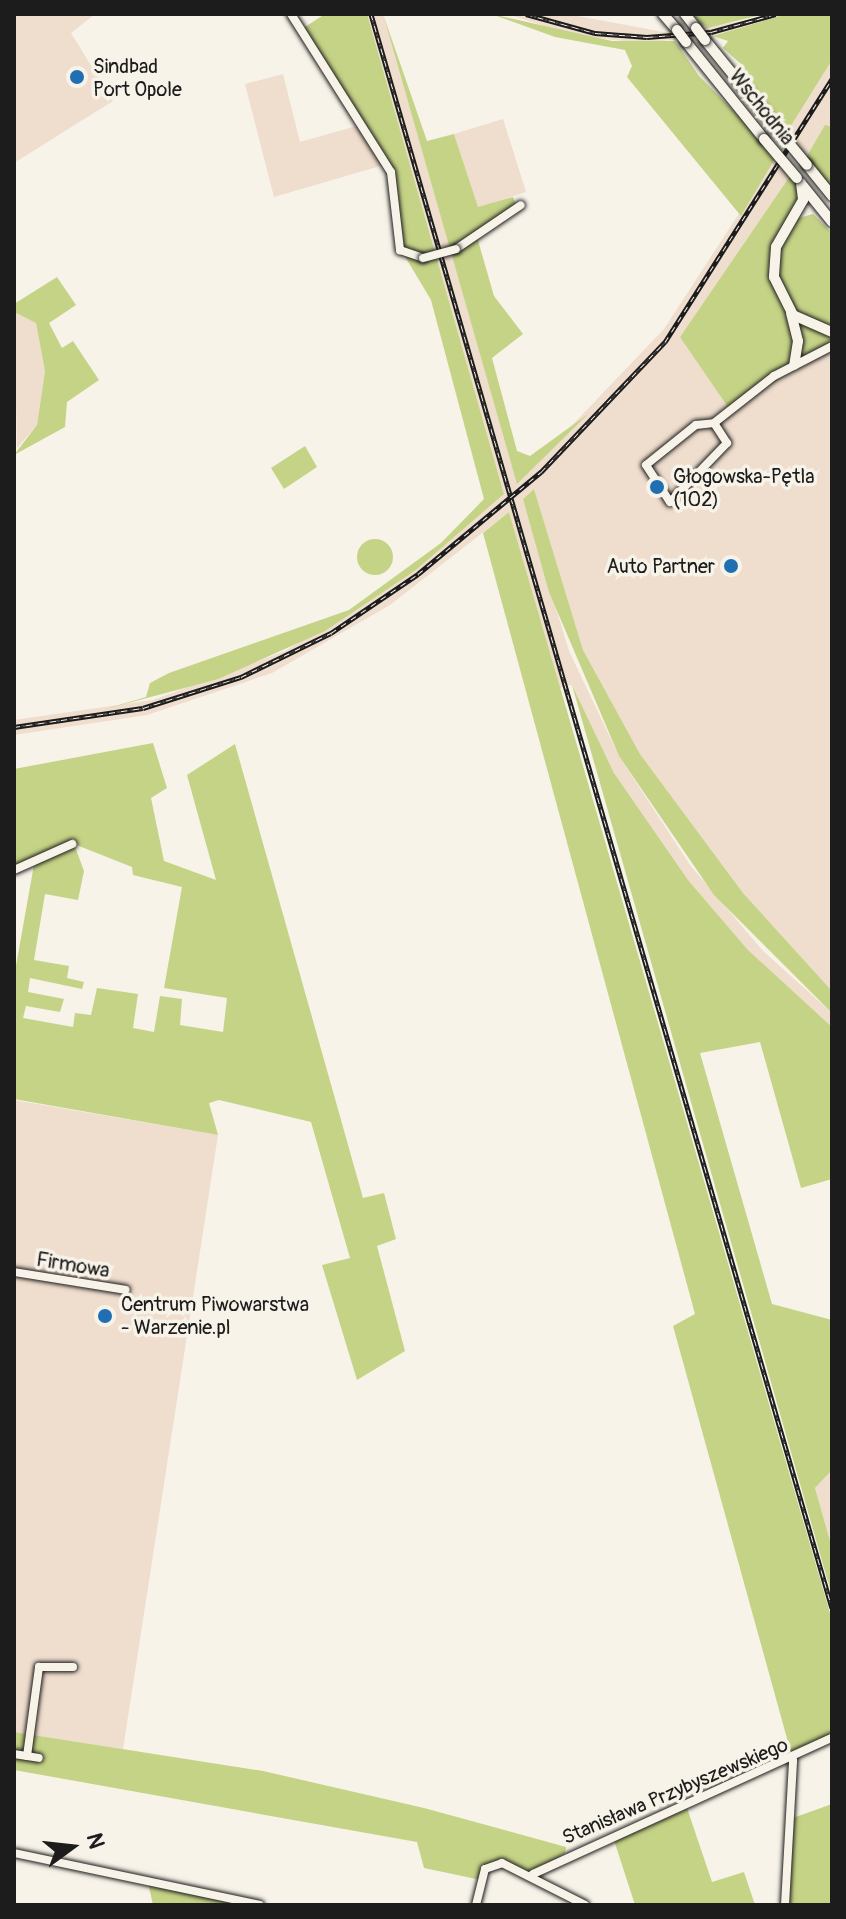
<!DOCTYPE html>
<meta charset="utf-8">
<style>
body{margin:0}
#map{position:relative;width:846px;height:1919px;overflow:hidden;background:#f7f3e8;font-family:Pangolin,sans-serif}
div>[style]{position:absolute}
[style*='--x']{left:calc(var(--x)*1px);top:calc(var(--y)*1px);width:calc(var(--w)*1px);rotate:calc(var(--a)*1deg)}
.built>*{inset:0;background:#efddcd}
.green>*{inset:0;background:#c5d386}
.round{border-radius:50%}
.roads{filter:drop-shadow(0 0 2px #1c1c1c) drop-shadow(0 0 2px #1c1c1c)}
.minor>*{height:8px;margin:-4px;padding:0 4px;transform-origin:4px;border-radius:4px;background:#f7f3e8}
.tertiary>*{height:10px;margin:-5px;padding:0 5px;transform-origin:5px;border-radius:5px;background:#f7f3e8}
.rail>*{height:5px;margin-top:-2.5px;transform-origin:0;background:repeating-linear-gradient(90deg,#f7f3e8 0 6px,#1c1c1c 0 12px);box-sizing:border-box;border-block:2px solid #1c1c1c}
.bridges{filter:drop-shadow(0 0 2px #1c1c1c) drop-shadow(0 0 2px #1c1c1c)}
.minor-bridge>*{height:8px;margin:-4px;padding:0 4px;transform-origin:4px;border-radius:4px;background:#f7f3e8}
.tertiary-bridge>*{height:10px;margin:-5px;padding:0 5px;transform-origin:5px;border-radius:5px;background:#f7f3e8}
.dots>*{width:22px;height:22px;translate:-50% -50%;box-sizing:border-box;border:4px solid #f7f3e8;border-radius:50%}
span{translate:-50% -50%;white-space:nowrap;text-align:center;line-height:1.15;-webkit-text-stroke:7px #f7f3e8;paint-order:stroke}
.poi-label{font-size:20px;color:#1c1c1c}
.left{translate:0 -50%;text-align:left}
.right{translate:-100% -50%;text-align:right}
.street-label{font-size:20px;color:#1c1c1c}
.frame{position:absolute;inset:0;border:16px solid #1c1c1c;pointer-events:none}
.north{position:absolute;left:32px;top:1807px;width:80px;height:80px;-webkit-text-stroke:6px #f7f3e8;paint-order:stroke;rotate:75deg;font-size:22px;font-weight:700;line-height:32px;text-align:center;color:#1c1c1c}
.north::after{content:'';display:block;margin:auto;width:28px;height:36px;background:#1c1c1c;clip-path:polygon(50% 0,100% 100%,50% 72%,0 100%)}
</style>
<div id="map">
<div class="built">
<i style="clip-path:polygon(14px 14px,95px 14px,71px 33px,113px 101px,14px 163px)"></i>
<i style="clip-path:polygon(367px 14px,383px 14px,517px 483px,664px 329px,777px 155px,792px 173px,680px 337px,757px 388px,832px 346px,832px 991px,743px 893px,640px 754px,583px 650px,534px 489px,523px 499px,569px 651px,619px 756px,690px 865px,763px 951px,832px 1013px,832px 1027px,748px 950px,688px 880px,614px 773px,572px 685px,560px 688px,509px 512px,390px 605px,272px 673px,147px 715px,14px 735px,14px 720px,153px 700px,285px 651px,416px 570px,504px 494px)"></i>
<i style="clip-path:polygon(507px 14px,567px 14px,669px 33px,786px 14px,716px 35px,644px 43px,575px 36px)"></i>
<i style="clip-path:polygon(832px 60px,832px 127px,825px 126px,804px 161px,784px 137px)"></i>
<i style="clip-path:polygon(283px 74px,300px 142px,360px 125px,387px 164px,274px 197px,245px 84px)"></i>
<i style="clip-path:polygon(503px 119px,526px 192px,478px 208px,454px 134px)"></i>
<i style="clip-path:polygon(14px 312px,36px 323px,45px 371px,37px 425px,17px 448px)"></i>
<i style="clip-path:polygon(14px 1100px,218px 1135px,123px 1749px,14px 1732px)"></i>
<i style="clip-path:polygon(832px 1470px,832px 1548px,815px 1488px)"></i>
</div>
<div class="green">
<i style="clip-path:polygon(325px 14px,367px 14px,504px 494px,416px 570px,325px 631px,218px 679px,102px 710px,146px 697px,150px 683px,169px 673px,349px 610px,441px 543px,484px 499px,431px 300px,403px 253px,394px 183px,299px 31px)"></i>
<i style="clip-path:polygon(383px 14px,427px 141px,454px 134px,478px 207px,513px 197px,517px 208px,477px 237px,494px 296px,523px 334px,492px 358px,517px 451px,530px 456px,588px 414px,517px 484px)"></i>
<i style="clip-path:polygon(491px 14px,612px 41px,675px 41px,699px 76px,777px 155px,741px 216px,627px 77px,632px 66px,625px 50px,555px 37px)"></i>
<i style="clip-path:polygon(692px 14px,765px 14px,707px 28px)"></i>
<i style="clip-path:polygon(786px 14px,832px 14px,832px 60px,784px 137px,741px 64px,723px 48px,728px 41px,713px 36px)"></i>
<i style="clip-path:polygon(825px 125px,832px 127px,832px 196px,804px 161px)"></i>
<i style="clip-path:polygon(792px 173px,801px 183px,795px 219px,813px 214px,832px 233px,832px 346px,730px 410px,680px 337px)"></i>
<i style="clip-path:polygon(57px 277px,76px 305px,49px 323px,62px 348px,73px 341px,99px 380px,67px 402px,65px 427px,14px 455px,37px 425px,45px 371px,36px 323px,14px 312px,14px 304px)"></i>
<i style="clip-path:polygon(305px 446px,317px 467px,284px 489px,271px 468px)"></i>
<i style="clip-path:polygon(534px 489px,583px 650px,640px 754px,743px 893px,832px 991px,832px 1013px,714px 895px,619px 756px,549px 592px,523px 499px)"></i>
<i style="clip-path:polygon(509px 512px,832px 1620px,832px 1738px,791px 1753px,673px 1326px,695px 1314px,483px 533px)"></i>
<i class="round" style="left:357px;top:539px;width:36px;height:36px"></i>
<i style="clip-path:polygon(572px 685px,614px 773px,688px 880px,748px 950px,832px 1027px,832px 1179px,801px 1188px,760px 1042px,700px 1053px,772px 1304px,832px 1320px,832px 1470px,815px 1488px,832px 1548px,832px 1596px)"></i>
<i style="clip-path:polygon(evenodd,153px 743px,167px 788px,151px 798px,164px 861px,216px 880px,187px 775px,235px 744px,363px 1198px,384px 1193px,396px 1239px,377px 1246px,405px 1351px,357px 1380px,322px 1265px,350px 1258px,311px 1122px,219px 1100px,209px 1103px,218px 1135px,14px 1099px,14px 977px,35px 859px,14px 870px,14px 769px,153px 743px,74px 844px,132px 867px,133px 875px,182px 887px,164px 988px,227px 998px,223px 1032px,180px 1025px,182px 999px,160px 996px,154px 1032px,133px 1028px,138px 994px,97px 988px,91px 1015px,75px 1013px,73px 1027px,23px 1018px,26px 1006px,60px 1012px,64px 999px,28px 992px,30px 978px,82px 989px,84px 982px,67px 978px,69px 966px,34px 960px,45px 894px,78px 900px,84px 871px,74px 844px)"></i>
<i style="clip-path:polygon(14px 1732px,263px 1771px,424px 1808px,566px 1847px,565px 1853px,533px 1874px,491px 1864px,481px 1880px,424px 1868px,417px 1842px,14px 1770px)"></i>
<i style="clip-path:polygon(832px 1804px,832px 1905px,785px 1905px,790px 1819px)"></i>
<i style="clip-path:polygon(686px 1805px,712px 1882px,744px 1872px,755px 1905px,635px 1905px,612px 1834px)"></i>
<i style="clip-path:polygon(147px 1878px,260px 1905px,153px 1905px)"></i>
</div>
<div class="roads">
<div class="minor">
<i style="--x:291;--y:14;--w:187;--a:57.7"></i>
<i style="--x:391;--y:172;--w:79;--a:83.4"></i>
<i style="--x:400;--y:250;--w:24;--a:19"></i>
<i style="--x:456;--y:249;--w:78;--a:-34.1"></i>
<i style="--x:714;--y:423;--w:24;--a:57"></i>
<i style="--x:727;--y:443;--w:82;--a:134"></i>
<i style="--x:670;--y:502;--w:44;--a:-123"></i>
<i style="--x:646;--y:465;--w:64;--a:-38.7"></i>
<i style="--x:696;--y:425;--w:18;--a:-6"></i>
<i style="--x:714;--y:423;--w:76;--a:-38.1"></i>
<i style="--x:774;--y:376;--w:65;--a:-27.3"></i>
<i style="--x:14;--y:870;--w:64;--a:-24.1"></i>
<i style="--x:14;--y:1272;--w:113;--a:9.1"></i>
<i style="--x:14;--y:1754;--w:25;--a:9"></i>
<i style="--x:27;--y:1756;--w:90;--a:-82.3"></i>
<i style="--x:39;--y:1667;--w:34;--a:0"></i>
<i style="--x:14;--y:1853;--w:251;--a:11.9"></i>
<i style="--x:533;--y:1874;--w:328;--a:-24.5"></i>
<i style="--x:476;--y:1905;--w:37;--a:-76"></i>
<i style="--x:485;--y:1869;--w:18;--a:-19"></i>
<i style="--x:502;--y:1863;--w:93;--a:26.8"></i>
<i style="--x:785;--y:1905;--w:145;--a:-86.8"></i>
</div>
<div class="tertiary">
<i style="--x:663;--y:14;--w:21;--a:49"></i>
<i style="--x:685;--y:14;--w:18;--a:52"></i>
<i style="--x:705;--y:40;--w:108;--a:51"></i>
<i style="--x:686;--y:42;--w:124;--a:51.2"></i>
<i style="--x:807;--y:165;--w:40;--a:51"></i>
<i style="--x:801;--y:183;--w:17;--a:83"></i>
<i style="--x:803;--y:200;--w:54;--a:119.9"></i>
<i style="--x:776;--y:247;--w:30;--a:94"></i>
<i style="--x:774;--y:277;--w:42;--a:63.4"></i>
<i style="--x:793;--y:315;--w:43;--a:23.6"></i>
<i style="--x:803;--y:186;--w:46;--a:51.1"></i>
<i style="--x:791;--y:313;--w:29;--a:76"></i>
<i style="--x:798;--y:341;--w:24;--a:99"></i>
</div>
</div>
<div class="rail">
<i style="--x:371;--y:14;--w:1659;--a:73.87"></i>
<i style="--x:526;--y:14;--w:72;--a:15.4"></i>
<i style="--x:595;--y:33;--w:52;--a:4.4"></i>
<i style="--x:647;--y:37;--w:64;--a:-4.5"></i>
<i style="--x:711;--y:32;--w:67;--a:-15.5"></i>
<i style="--x:14;--y:727;--w:130;--a:-8.4"></i>
<i style="--x:143;--y:708;--w:103;--a:-17.6"></i>
<i style="--x:241;--y:677;--w:100;--a:-26.1"></i>
<i style="--x:331;--y:633;--w:105;--a:-34.1"></i>
<i style="--x:418;--y:574;--w:160;--a:-39.7"></i>
<i style="--x:541;--y:472;--w:180;--a:-46.4"></i>
<i style="--x:665;--y:342;--w:312;--a:-57.6"></i>
</div>
<div class="bridges">
<div class="minor-bridge">
<i style="--x:423;--y:258;--w:34;--a:-15"></i>
</div>
<div class="tertiary-bridge">
<i style="--x:696;--y:28;--w:15;--a:53"></i>
<i style="--x:677;--y:30;--w:15;--a:53"></i>
<i style="--x:773;--y:124;--w:53;--a:50.3"></i>
<i style="--x:764;--y:139;--w:51;--a:49.8"></i>
</div>
</div>
<div class="dots">
<i style="left:77px;top:77px;background:#1f6fb2"></i>
<i style="left:657px;top:487px;background:#1f6fb2"></i>
<i style="left:731px;top:566px;background:#1f6fb2"></i>
<i style="left:105px;top:1316px;background:#1f6fb2"></i>
</div>
<div class="poi-label">
<span class="left" style="left:93px;top:78px">Sindbad<br>Port Opole</span>
<span class="left" style="left:673px;top:488px">Głogowska-Pętla<br>(102)</span>
<span class="right" style="left:715px;top:566px">Auto Partner</span>
<span class="left" style="left:121px;top:1316px">Centrum Piwowarstwa<br>- Warzenie.pl</span>
</div>
<div class="street-label">
<span style="left:762px;top:107px;rotate:51deg">Wschodnia</span>
<span style="left:73px;top:1265px;rotate:9deg">Firmowa</span>
<span style="left:675px;top:1791px;rotate:-23deg">Stanisława Przybyszewskiego</span>
</div>
<div class="frame"></div>
<div class="north">N</div>
</div>
